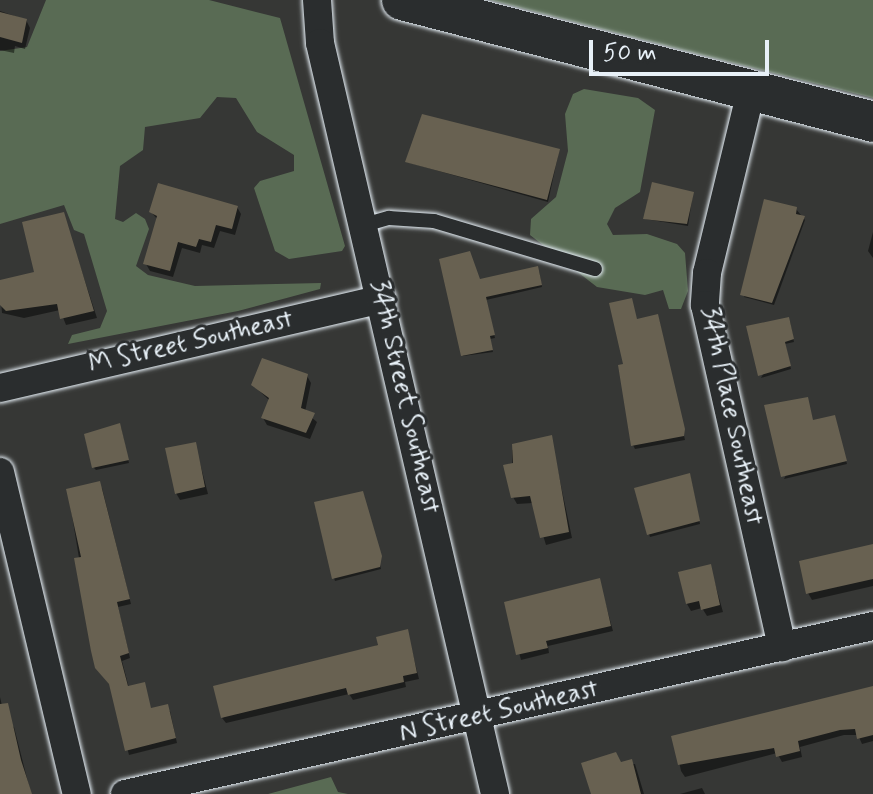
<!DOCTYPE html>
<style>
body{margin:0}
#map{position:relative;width:873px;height:794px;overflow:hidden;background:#363735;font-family:Mynerve,sans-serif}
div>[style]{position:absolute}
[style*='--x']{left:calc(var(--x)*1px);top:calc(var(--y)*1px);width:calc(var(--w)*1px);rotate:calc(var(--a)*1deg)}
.green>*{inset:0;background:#596b54}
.shadow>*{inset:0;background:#0007}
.building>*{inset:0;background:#686151}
.roads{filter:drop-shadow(0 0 2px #e8f1f8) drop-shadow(0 0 2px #e8f1f8)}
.lane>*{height:14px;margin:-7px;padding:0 7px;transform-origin:7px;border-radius:7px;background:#2a2d2e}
.street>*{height:28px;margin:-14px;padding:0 14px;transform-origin:14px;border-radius:14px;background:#2a2d2e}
.secondary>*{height:40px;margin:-20px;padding:0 20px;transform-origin:20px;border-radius:20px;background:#2a2d2e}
span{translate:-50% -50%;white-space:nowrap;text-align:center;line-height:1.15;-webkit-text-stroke:6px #2a2d2e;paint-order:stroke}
.street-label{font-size:26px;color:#e8f1f8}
.scale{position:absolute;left:589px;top:40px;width:180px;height:36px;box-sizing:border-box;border:4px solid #e8f1f8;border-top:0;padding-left:10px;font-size:24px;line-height:28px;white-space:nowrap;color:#e8f1f8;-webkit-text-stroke:6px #2a2d2e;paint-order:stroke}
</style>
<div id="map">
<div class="green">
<i style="clip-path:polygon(46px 0,209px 0,280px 18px,345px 246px,342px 251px,289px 259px,275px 251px,254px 188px,260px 181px,294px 171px,294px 155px,257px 132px,236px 98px,217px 97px,200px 118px,145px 127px,143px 150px,120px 166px,115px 219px,123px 222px,136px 213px,145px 219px,149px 229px,136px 266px,148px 275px,195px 286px,321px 283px,320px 289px,238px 311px,68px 344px,72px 335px,100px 328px,107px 311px,84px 234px,74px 230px,64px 205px,0 224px,0 51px,27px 47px)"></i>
<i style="clip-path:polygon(490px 0,873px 0,873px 98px,697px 54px)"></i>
<i style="clip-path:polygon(584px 89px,638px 98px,655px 110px,640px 192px,615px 208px,607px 224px,613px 235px,647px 234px,677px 244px,685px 253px,688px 291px,681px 309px,669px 309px,663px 290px,645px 295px,597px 287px,530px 235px,531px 219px,556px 197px,568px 151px,565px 114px,573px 94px)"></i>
<i style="clip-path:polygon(331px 777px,338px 792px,348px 794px,268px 794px)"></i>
</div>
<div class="shadow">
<i style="clip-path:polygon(0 11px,26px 20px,30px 28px,25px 49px,15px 46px,14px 53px,0 50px)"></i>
<i style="clip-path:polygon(559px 151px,548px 202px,407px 162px)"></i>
<i style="clip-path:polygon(693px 193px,688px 226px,645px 219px)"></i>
<i style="clip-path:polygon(237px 207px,241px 214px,235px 235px,220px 231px,214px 248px,202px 245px,200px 253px,182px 248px,173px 277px,150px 271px,146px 264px,158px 220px,151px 212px)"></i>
<i style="clip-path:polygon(796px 209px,805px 220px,774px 305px,744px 297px)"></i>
<i style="clip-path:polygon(63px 214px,97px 318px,66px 325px,60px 310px,24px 318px,2px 313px,0 288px,36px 273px)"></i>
<i style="clip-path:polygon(873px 232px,873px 258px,868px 251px)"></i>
<i style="clip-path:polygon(441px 260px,480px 281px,539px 271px,542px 287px,486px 300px,495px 338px,490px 339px,493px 352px,463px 356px)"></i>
<i style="clip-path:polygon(631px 300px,637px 321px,659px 320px,685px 440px,635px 449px,633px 445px,625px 366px)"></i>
<i style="clip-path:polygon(790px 322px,794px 342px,785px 344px,791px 369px,761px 378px)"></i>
<i style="clip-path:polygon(307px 376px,311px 383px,305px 412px,317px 422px,310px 439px,267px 425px,263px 418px,270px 401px,253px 385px)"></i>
<i style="clip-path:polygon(835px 420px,847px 464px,784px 479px,813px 422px)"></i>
<i style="clip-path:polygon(121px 428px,129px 463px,96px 470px,94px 468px)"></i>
<i style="clip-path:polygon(551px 438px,572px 538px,546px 545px,533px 503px,517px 504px,513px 497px,512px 450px)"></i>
<i style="clip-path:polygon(195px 444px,208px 494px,180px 500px,176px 493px)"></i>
<i style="clip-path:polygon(690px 475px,700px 524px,650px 537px,649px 534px)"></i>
<i style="clip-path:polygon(102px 488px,131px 604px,118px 607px,130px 658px,122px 661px,129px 688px,151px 710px,170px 711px,177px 743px,129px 755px,111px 686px,97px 668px,68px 491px)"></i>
<i style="clip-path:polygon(364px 496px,381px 569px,335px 581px,334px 578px)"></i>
<i style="clip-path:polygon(873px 546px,873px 586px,812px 600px,808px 593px)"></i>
<i style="clip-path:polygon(710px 566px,723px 612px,707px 616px,702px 608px,691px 611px,687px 604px)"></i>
<i style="clip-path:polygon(599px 580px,613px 631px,548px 646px,549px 653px,521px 660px,506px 603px)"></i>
<i style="clip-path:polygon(407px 631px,419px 679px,405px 682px,406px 687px,353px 700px,349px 694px,226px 723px,222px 718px)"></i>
<i style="clip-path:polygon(873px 688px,873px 741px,862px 744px,858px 735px,844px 735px,800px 747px,802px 757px,782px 762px,777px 753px,685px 777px,681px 771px,674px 737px)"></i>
<i style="clip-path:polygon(0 697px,6px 723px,14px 727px,31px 794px,0 794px)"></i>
<i style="clip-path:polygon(616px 754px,621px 764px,635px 764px,644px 794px,593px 794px,585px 762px)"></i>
<i style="clip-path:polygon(702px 788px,705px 794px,680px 794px)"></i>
</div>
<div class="building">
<i style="clip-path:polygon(0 12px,27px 19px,22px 43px,0 37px)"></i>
<i style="clip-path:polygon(422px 114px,560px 149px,547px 200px,405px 162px)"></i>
<i style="clip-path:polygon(652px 182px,694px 192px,687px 224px,643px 219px)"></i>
<i style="clip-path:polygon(158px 183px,238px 206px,232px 229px,216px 225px,211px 242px,199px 239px,196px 247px,178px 242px,170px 271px,143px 264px,157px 216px,149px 212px)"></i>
<i style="clip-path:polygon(764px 199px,797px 207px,796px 214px,805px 216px,772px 303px,740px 295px)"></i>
<i style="clip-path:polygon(64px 212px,94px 311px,60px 319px,57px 304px,6px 311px,0 305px,0 280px,34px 272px,22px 222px)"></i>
<i style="clip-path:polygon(470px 251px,480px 279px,538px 266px,542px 285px,486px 297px,495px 335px,490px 336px,493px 350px,461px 356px,439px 259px)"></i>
<i style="clip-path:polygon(632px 298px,637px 319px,658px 314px,685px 429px,684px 436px,631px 446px,618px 365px,623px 364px,609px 303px)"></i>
<i style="clip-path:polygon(789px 317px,794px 339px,785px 342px,791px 366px,758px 376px,746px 326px)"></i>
<i style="clip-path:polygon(262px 358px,308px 374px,301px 408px,315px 413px,306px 433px,261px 418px,269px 398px,251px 385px)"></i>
<i style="clip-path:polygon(808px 397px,813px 420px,835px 415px,847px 461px,781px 477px,764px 405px)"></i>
<i style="clip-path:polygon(120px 423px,129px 460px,92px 468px,84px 434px)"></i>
<i style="clip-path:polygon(552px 435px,569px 532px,540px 538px,530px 496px,511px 498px,503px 465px,513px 463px,512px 444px)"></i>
<i style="clip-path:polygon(196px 442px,205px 487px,175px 494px,165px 448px)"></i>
<i style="clip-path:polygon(690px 473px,700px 521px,647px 535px,634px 488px)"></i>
<i style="clip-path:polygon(100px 481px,130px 599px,117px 602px,129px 653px,120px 656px,128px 686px,145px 682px,151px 708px,168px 704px,176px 738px,125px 751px,109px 684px,95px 668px,91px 651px,74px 558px,81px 557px,66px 489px)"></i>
<i style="clip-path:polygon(363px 491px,382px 556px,380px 567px,332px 579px,314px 502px)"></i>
<i style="clip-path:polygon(873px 544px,873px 579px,806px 594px,799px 561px)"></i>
<i style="clip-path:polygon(711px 564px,720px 605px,701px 610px,699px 601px,686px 604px,678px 572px)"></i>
<i style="clip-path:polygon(600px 578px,611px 626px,546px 641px,548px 648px,516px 655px,504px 602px)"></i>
<i style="clip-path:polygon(408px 629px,417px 673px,403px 676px,404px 682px,348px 695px,346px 688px,221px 718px,213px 686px,378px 645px,376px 637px)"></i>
<i style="clip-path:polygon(873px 686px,873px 735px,857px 739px,855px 729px,840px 730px,798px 741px,800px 751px,776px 757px,774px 748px,678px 765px,671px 736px)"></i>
<i style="clip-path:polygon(8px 703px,21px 760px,32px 794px,0 794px,0 704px)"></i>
<i style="clip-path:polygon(616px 752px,621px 762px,632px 759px,641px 794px,591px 794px,581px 763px)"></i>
</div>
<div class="roads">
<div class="lane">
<i style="--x:364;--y:225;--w:26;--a:-16"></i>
<i style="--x:389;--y:218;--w:45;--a:3.8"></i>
<i style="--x:434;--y:221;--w:168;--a:16.6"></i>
</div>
<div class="street">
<i style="--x:317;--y:0;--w:43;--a:86"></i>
<i style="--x:320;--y:43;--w:771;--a:76.88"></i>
<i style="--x:751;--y:91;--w:187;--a:103.6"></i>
<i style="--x:707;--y:273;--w:32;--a:94"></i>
<i style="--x:705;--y:305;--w:351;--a:77.3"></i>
<i style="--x:0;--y:388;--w:392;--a:-13.1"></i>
<i style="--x:0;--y:472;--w:331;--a:76.6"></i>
<i style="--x:125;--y:794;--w:767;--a:-12.66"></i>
</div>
<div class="secondary">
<i style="--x:402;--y:0;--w:487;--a:14.5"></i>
</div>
</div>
<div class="street-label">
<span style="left:191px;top:343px;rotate:-13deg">M Street Southeast</span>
<span style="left:404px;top:397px;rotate:77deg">34th Street Southeast</span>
<span style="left:731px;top:416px;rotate:78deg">34th Place Southeast</span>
<span style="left:499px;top:712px;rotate:-13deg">N Street Southeast</span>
</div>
<div class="scale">50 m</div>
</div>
